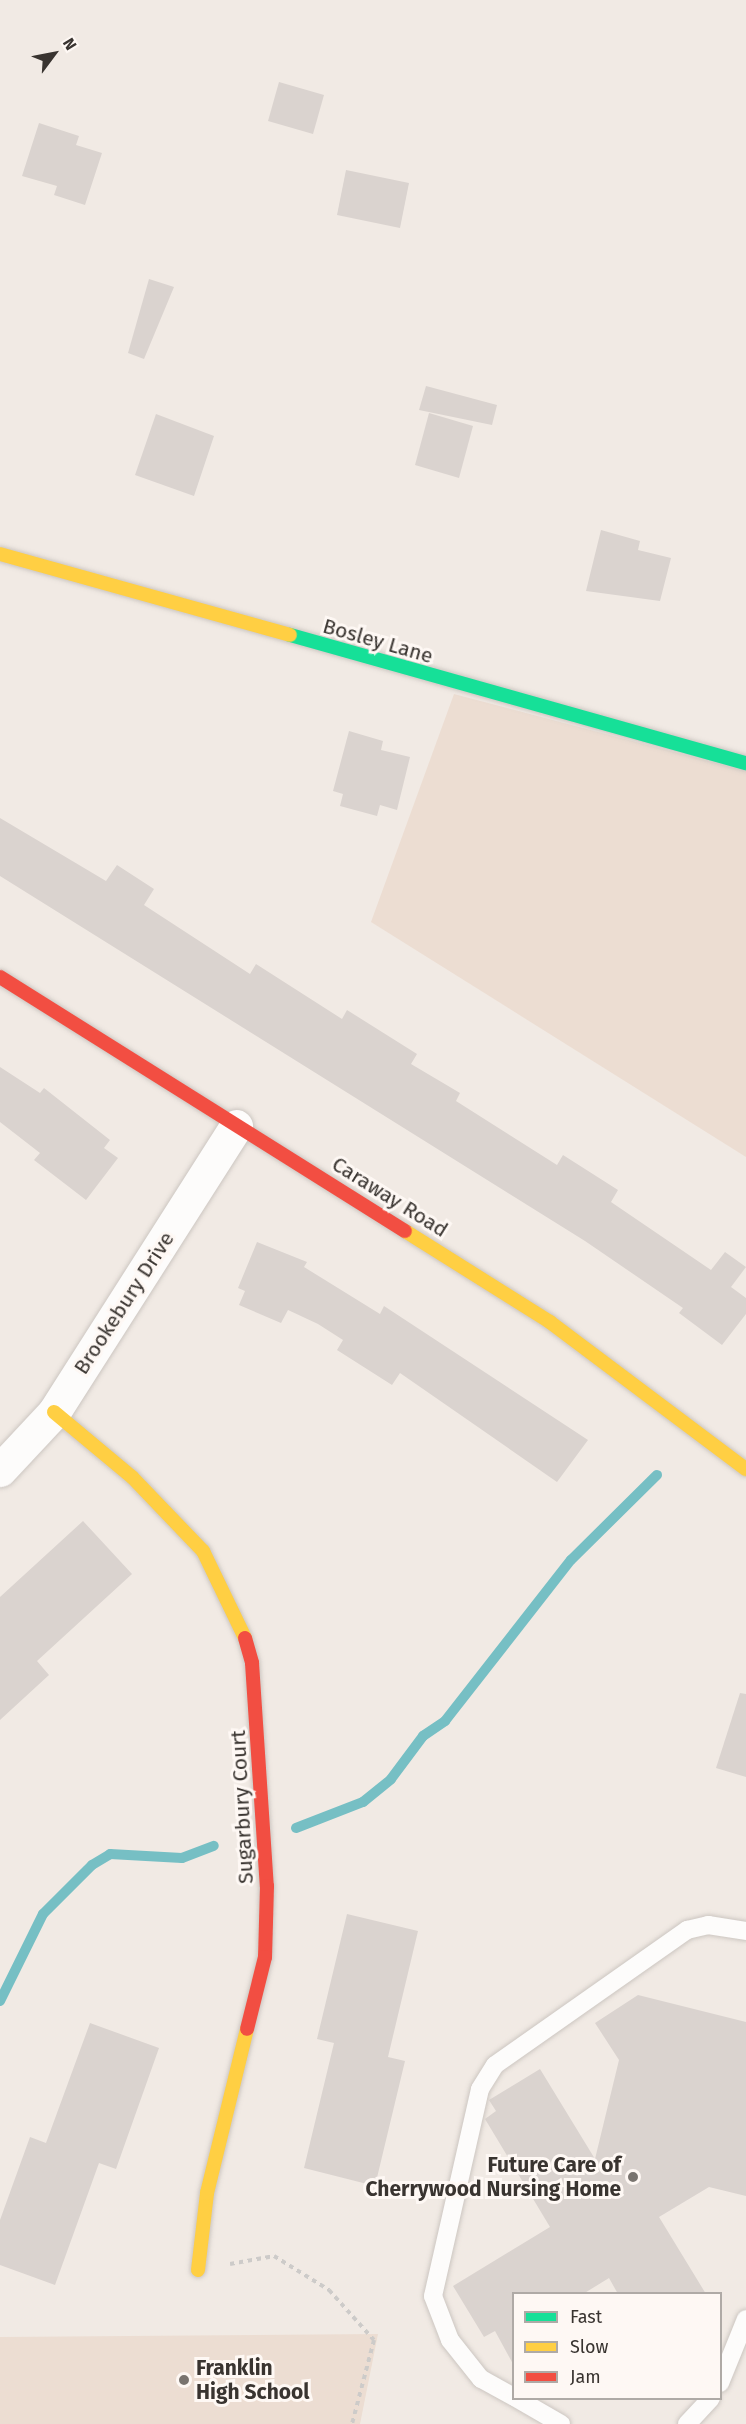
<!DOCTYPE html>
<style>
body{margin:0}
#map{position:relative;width:746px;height:2424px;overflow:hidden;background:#f1eae4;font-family:"Fira Sans",sans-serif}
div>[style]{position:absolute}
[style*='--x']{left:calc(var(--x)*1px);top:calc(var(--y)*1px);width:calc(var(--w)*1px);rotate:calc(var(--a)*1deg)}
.built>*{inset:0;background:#ecddd2}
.stream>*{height:10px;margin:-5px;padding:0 5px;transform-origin:5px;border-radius:5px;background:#76bfc4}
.building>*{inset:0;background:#dad3cf}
.path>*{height:4px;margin-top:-2px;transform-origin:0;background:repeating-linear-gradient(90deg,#cdcbc9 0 4.5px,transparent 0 9px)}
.roads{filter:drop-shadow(0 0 2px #ccc6c1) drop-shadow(0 0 2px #ccc6c1)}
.lane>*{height:18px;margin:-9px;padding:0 9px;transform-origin:9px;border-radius:9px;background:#fdfcfb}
.street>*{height:33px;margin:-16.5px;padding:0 16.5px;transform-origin:16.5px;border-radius:16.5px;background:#fdfcfb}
.fast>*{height:14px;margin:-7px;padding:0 7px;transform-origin:7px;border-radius:7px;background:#16e098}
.slow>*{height:14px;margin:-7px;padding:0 7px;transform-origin:7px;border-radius:7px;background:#ffcf43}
.jam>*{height:14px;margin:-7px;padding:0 7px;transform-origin:7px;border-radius:7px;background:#f24e42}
.dots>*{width:16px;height:16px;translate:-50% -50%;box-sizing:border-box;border:3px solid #fef8f4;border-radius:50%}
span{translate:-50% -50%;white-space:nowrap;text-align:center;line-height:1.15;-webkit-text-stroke:6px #fef8f4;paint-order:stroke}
.street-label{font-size:21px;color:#393430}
.poi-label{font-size:21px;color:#393430;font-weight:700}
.right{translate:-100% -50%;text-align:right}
.left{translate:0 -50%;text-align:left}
.legend{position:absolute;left:512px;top:2292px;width:210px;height:108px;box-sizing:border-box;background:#fef8f4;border:2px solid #afaaa6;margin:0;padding:8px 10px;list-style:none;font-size:18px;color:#393430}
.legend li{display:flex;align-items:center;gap:12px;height:30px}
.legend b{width:30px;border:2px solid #afaaa6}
.north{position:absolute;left:24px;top:24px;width:60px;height:60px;-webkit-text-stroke:4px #fef8f4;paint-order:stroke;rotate:58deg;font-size:16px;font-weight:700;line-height:24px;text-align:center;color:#393430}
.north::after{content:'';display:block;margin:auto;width:21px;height:27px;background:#393430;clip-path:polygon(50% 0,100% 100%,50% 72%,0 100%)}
</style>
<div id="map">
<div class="built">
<i style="clip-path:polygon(454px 694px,746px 771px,746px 1157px,371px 922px)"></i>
<i style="clip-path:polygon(378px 2334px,360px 2424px,0 2424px,0 2337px)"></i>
</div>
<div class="stream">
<i style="--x:296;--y:1828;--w:72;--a:-21.2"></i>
<i style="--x:363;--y:1802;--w:36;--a:-39"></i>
<i style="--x:391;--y:1779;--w:54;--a:-53.3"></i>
<i style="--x:423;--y:1736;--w:27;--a:-34"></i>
<i style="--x:445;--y:1721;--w:204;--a:-52"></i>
<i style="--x:571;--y:1560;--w:121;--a:-44.7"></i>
<i style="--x:0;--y:2001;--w:97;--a:-63.7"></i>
<i style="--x:43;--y:1914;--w:69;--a:-45"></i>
<i style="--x:92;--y:1865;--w:21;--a:-31"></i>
<i style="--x:110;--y:1854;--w:72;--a:3.2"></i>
<i style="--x:182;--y:1858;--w:34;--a:-21"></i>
</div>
<div class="building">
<i style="clip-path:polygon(279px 82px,324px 95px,313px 134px,268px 121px)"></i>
<i style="clip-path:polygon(39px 123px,79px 136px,76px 145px,102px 153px,85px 205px,54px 195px,57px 186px,22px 176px)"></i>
<i style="clip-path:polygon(346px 170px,409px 183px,400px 228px,337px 215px)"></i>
<i style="clip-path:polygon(149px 279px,174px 287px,144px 359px,128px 353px)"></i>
<i style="clip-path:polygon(426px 386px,497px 405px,492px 425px,419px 410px)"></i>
<i style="clip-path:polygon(429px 413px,473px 426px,459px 478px,415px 465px)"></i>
<i style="clip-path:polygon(156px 414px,214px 436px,194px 496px,135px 475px)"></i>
<i style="clip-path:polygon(601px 530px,640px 541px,638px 550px,671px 558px,660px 601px,586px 591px)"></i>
<i style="clip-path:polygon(349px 731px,383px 741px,381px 750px,410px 757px,397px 810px,380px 805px,377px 816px,340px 806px,343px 794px,333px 791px)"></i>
<i style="clip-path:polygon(0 818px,106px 881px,117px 865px,154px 889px,144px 905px,250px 974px,256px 964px,342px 1019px,347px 1010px,417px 1054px,411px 1064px,460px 1093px,456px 1101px,557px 1165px,563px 1155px,618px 1190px,611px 1202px,711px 1270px,725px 1252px,746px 1267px,731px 1287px,746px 1298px,746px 1314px,722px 1345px,679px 1313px,683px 1308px,585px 1241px,0 876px)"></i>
<i style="clip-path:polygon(0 1067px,40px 1093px,44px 1088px,110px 1140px,104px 1148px,118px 1158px,86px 1200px,34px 1160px,40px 1153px,0 1122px)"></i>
<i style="clip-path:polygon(257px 1242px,307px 1262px,304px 1267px,380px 1314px,384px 1306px,588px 1440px,557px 1482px,400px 1373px,392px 1385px,337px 1350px,343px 1340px,318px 1324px,288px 1310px,281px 1323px,239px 1305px,245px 1291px,238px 1288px)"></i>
<i style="clip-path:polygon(83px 1521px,132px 1574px,37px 1661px,49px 1675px,0 1720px,0 1597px)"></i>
<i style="clip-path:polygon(740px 1693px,746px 1694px,746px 1777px,716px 1768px)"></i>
<i style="clip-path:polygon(347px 1914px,418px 1931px,388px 2057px,405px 2061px,375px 2186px,304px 2168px,334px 2043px,317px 2039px)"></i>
<i style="clip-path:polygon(638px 1995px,746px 2022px,746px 2196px,709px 2187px,659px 2217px,706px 2294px,618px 2294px,609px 2278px,583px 2294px,513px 2294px,513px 2364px,495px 2331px,484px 2337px,453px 2286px,550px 2227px,485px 2119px,496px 2111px,489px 2100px,540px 2069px,595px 2159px,619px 2060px,595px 2023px)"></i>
<i style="clip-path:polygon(90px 2023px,159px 2048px,116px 2169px,99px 2163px,55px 2285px,0 2265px,0 2220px,30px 2137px,46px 2143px)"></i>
</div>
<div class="path">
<i style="--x:230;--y:2264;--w:45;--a:-10.3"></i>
<i style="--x:274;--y:2256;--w:65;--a:31.7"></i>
<i style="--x:329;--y:2290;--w:67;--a:48"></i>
<i style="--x:374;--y:2340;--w:87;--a:104.7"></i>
</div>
<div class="roads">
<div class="lane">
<i style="--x:720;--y:2383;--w:69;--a:-67.9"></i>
<i style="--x:514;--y:2397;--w:38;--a:-151"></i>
<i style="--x:481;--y:2379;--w:50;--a:-128.5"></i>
<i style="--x:450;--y:2340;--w:47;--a:-111.1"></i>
<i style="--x:433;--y:2296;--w:212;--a:-77.2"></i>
<i style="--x:480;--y:2089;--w:28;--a:-58"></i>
<i style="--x:495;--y:2065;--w:235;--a:-35.1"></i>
<i style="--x:687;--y:1930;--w:22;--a:-13"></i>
<i style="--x:708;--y:1925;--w:38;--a:9"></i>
<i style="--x:516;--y:2398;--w:52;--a:30"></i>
<i style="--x:687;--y:2424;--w:35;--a:-47"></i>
</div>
<div class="street">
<i style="--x:0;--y:1470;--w:79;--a:-47"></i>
<i style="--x:54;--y:1412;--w:339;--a:-57.5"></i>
</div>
<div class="fast">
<i style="--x:290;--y:635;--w:474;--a:15.7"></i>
</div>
<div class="slow">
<i style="--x:0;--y:554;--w:301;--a:15.6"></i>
<i style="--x:405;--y:1231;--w:171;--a:32.1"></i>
<i style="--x:550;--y:1322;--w:245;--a:36.9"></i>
<i style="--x:54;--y:1412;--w:102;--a:39.8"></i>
<i style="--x:132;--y:1477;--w:103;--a:46.2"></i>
<i style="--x:203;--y:1551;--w:97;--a:64.2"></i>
<i style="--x:198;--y:2270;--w:78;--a:-83.3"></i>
<i style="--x:207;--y:2193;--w:169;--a:-76.3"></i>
</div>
<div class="jam">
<i style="--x:0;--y:977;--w:478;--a:32.1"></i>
<i style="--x:245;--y:1638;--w:26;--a:74"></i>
<i style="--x:252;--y:1663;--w:224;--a:86.2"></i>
<i style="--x:267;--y:1886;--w:71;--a:91.6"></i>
<i style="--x:265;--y:1957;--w:74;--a:104"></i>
</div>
</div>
<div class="dots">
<i style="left:633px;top:2177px;background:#79746f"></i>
<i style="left:184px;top:2380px;background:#79746f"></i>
</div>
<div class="street-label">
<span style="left:378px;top:641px;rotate:16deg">Bosley Lane</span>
<span style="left:390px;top:1197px;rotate:32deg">Caraway Road</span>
<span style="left:124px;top:1303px;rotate:-57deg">Brookebury Drive</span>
<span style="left:242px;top:1807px;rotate:-93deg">Sugarbury Court</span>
</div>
<div class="poi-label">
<span class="right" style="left:621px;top:2177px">Future Care of<br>Cherrywood Nursing Home</span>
<span class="left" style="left:196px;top:2380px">Franklin<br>High School</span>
</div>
<ul class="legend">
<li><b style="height:8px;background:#16e098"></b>Fast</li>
<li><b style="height:8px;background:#ffcf43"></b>Slow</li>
<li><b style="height:8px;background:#f24e42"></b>Jam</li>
</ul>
<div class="north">N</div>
</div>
